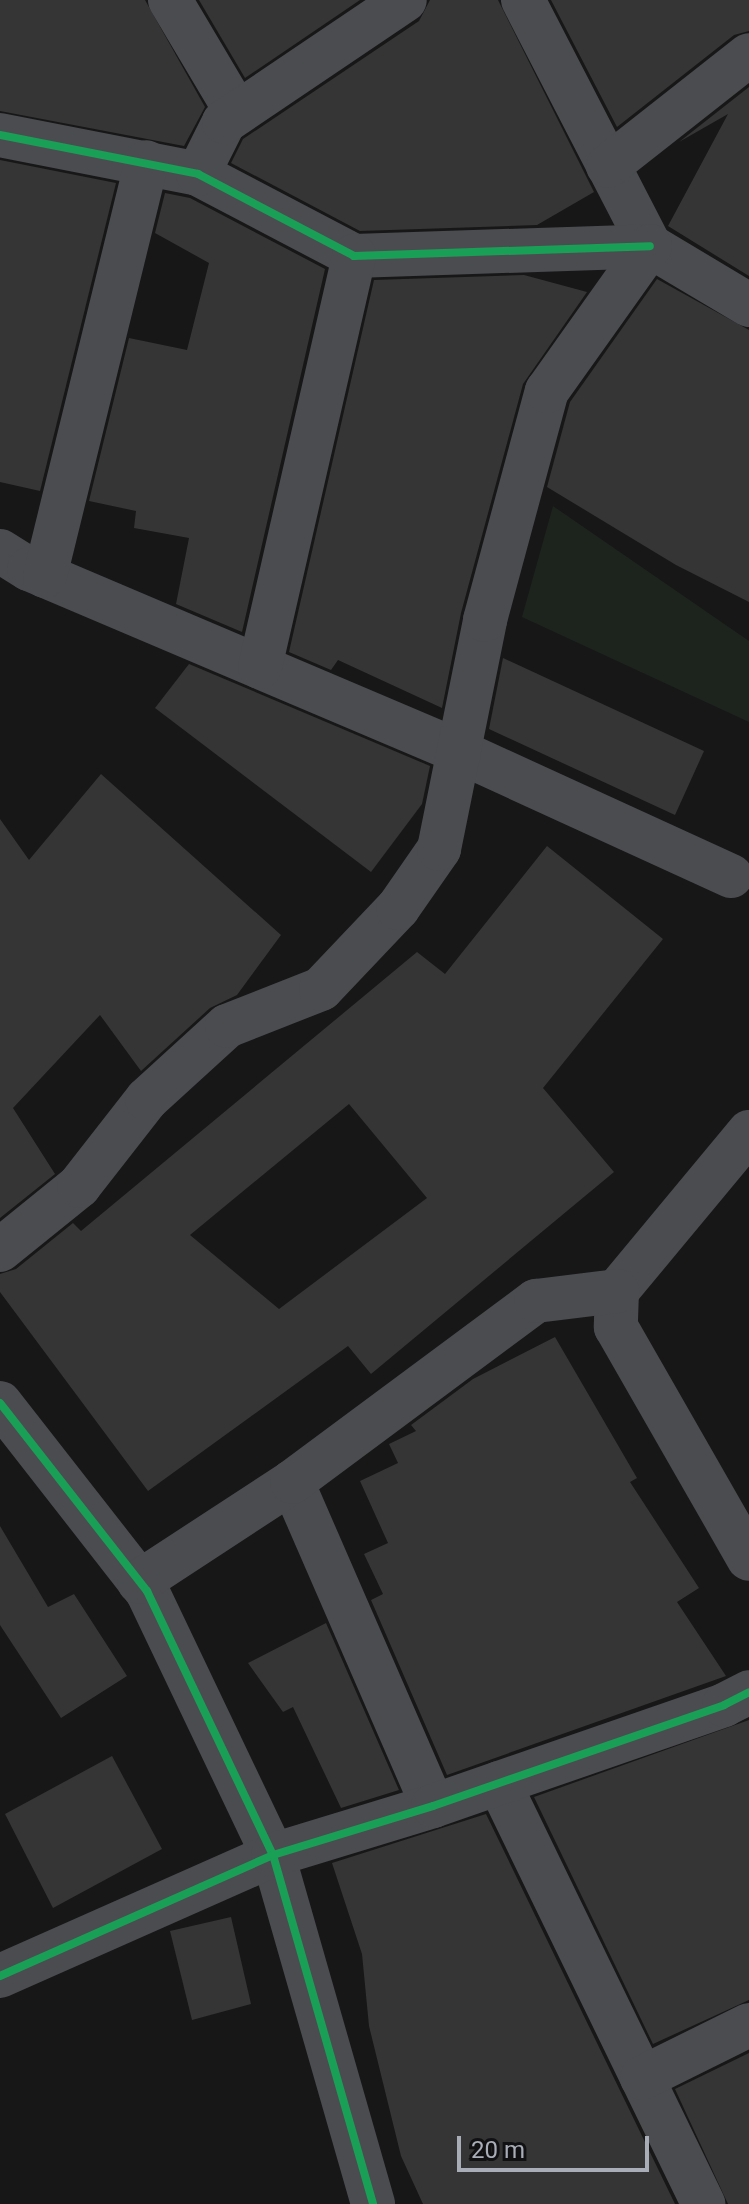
<!DOCTYPE html>
<style>
body{margin:0}
#map{position:relative;width:749px;height:2204px;overflow:hidden;background:#171717;font-family:Roboto,sans-serif}
div>[style]{position:absolute}
[style*='--x']{left:calc(var(--x)*1px);top:calc(var(--y)*1px);width:calc(var(--w)*1px);rotate:calc(var(--a)*1deg)}
.green>*{inset:0;background:#1d241e}
.building>*{inset:0;background:#353536}
.minor>*{height:44px;margin:-22px;padding:0 22px;transform-origin:22px;border-radius:22px;background:#4b4c50}
.cycleway>*{height:8px;margin:-4px;padding:0 4px;transform-origin:4px;border-radius:4px;background:#1a9f57}
span{translate:-50% -50%;white-space:nowrap;text-align:center;line-height:1.15;-webkit-text-stroke:6px #111113;paint-order:stroke}
.scale{position:absolute;left:457px;top:2136px;width:192px;height:36px;box-sizing:border-box;border:4px solid #a8adb8;border-top:0;padding-left:10px;font-size:24px;line-height:28px;white-space:nowrap;color:#a8adb8;-webkit-text-stroke:6px #111113;paint-order:stroke}
</style>
<div id="map">
<div class="green">
<i style="clip-path:polygon(553px 506px,749px 641px,749px 722px,522px 617px)"></i>
</div>
<div class="building">
<i style="clip-path:polygon(0 0,145px 0,205px 107px,184px 146px,0 111px)"></i>
<i style="clip-path:polygon(199px 0,360px 0,245px 78px)"></i>
<i style="clip-path:polygon(430px 0,498px 0,594px 192px,537px 225px,360px 231px,231px 163px,243px 139px,419px 21px)"></i>
<i style="clip-path:polygon(551px 0,749px 0,749px 31px,734px 35px,617px 127px)"></i>
<i style="clip-path:polygon(749px 87px,749px 276px,668px 226px,728px 114px,679px 142px)"></i>
<i style="clip-path:polygon(0 160px,116px 183px,40px 491px,0 482px)"></i>
<i style="clip-path:polygon(165px 193px,190px 198px,325px 269px,242px 632px,176px 604px,189px 538px,134px 528px,136px 511px,89px 501px,129px 338px,187px 350px,209px 263px,155px 233px)"></i>
<i style="clip-path:polygon(524px 275px,587px 292px,523px 384px,461px 613px,442px 708px,338px 660px,331px 670px,289px 652px,374px 280px)"></i>
<i style="clip-path:polygon(657px 279px,749px 330px,749px 602px,676px 565px,547px 487px,570px 402px)"></i>
<i style="clip-path:polygon(503px 658px,704px 751px,675px 815px,489px 729px)"></i>
<i style="clip-path:polygon(189px 664px,430px 766px,422px 804px,371px 872px,155px 708px)"></i>
<i style="clip-path:polygon(101px 774px,281px 935px,237px 995px,210px 1008px,141px 1071px,100px 1015px,13px 1108px,55px 1174px,0 1218px,0 819px,29px 860px)"></i>
<i style="clip-path:polygon(evenodd,547px 846px,663px 939px,543px 1088px,614px 1172px,371px 1374px,348px 1346px,148px 1491px,0 1292px,0 1274px,16px 1269px,73px 1223px,81px 1231px,417px 952px,445px 974px,547px 846px,349px 1104px,427px 1198px,279px 1309px,190px 1235px,349px 1104px)"></i>
<i style="clip-path:polygon(555px 1337px,637px 1478px,630px 1482px,699px 1588px,677px 1602px,726px 1676px,447px 1775px,371px 1600px,383px 1594px,364px 1554px,388px 1543px,360px 1481px,398px 1463px,389px 1444px,416px 1431px,411px 1425px,473px 1379px)"></i>
<i style="clip-path:polygon(0 1526px,48px 1607px,74px 1594px,127px 1676px,61px 1718px,0 1625px)"></i>
<i style="clip-path:polygon(326px 1623px,399px 1790px,341px 1808px,293px 1707px,283px 1712px,248px 1663px)"></i>
<i style="clip-path:polygon(749px 1720px,749px 2000px,653px 2044px,534px 1797px)"></i>
<i style="clip-path:polygon(112px 1756px,162px 1849px,53px 1908px,5px 1814px)"></i>
<i style="clip-path:polygon(486px 1814px,675px 2204px,423px 2204px,401px 2156px,369px 2026px,362px 1954px,332px 1863px)"></i>
<i style="clip-path:polygon(231px 1917px,251px 2004px,192px 2020px,170px 1931px)"></i>
<i style="clip-path:polygon(749px 2053px,749px 2204px,728px 2204px,675px 2089px)"></i>
</div>
<div class="minor">
<i style="--x:170;--y:0;--w:131;--a:59.3"></i>
<i style="--x:523;--y:0;--w:277;--a:62.7"></i>
<i style="--x:650;--y:246;--w:115;--a:30.8"></i>
<i style="--x:0;--y:135;--w:202;--a:11.1"></i>
<i style="--x:198;--y:174;--w:176;--a:27.7"></i>
<i style="--x:354;--y:256;--w:296;--a:-1.9"></i>
<i style="--x:608;--y:166;--w:179;--a:-38.2"></i>
<i style="--x:198;--y:174;--w:58;--a:-63.4"></i>
<i style="--x:224;--y:122;--w:218;--a:-34"></i>
<i style="--x:0;--y:551;--w:34;--a:32"></i>
<i style="--x:29;--y:569;--w:468;--a:23"></i>
<i style="--x:460;--y:752;--w:298;--a:24.6"></i>
<i style="--x:45;--y:576;--w:426;--a:-76.2"></i>
<i style="--x:260;--y:667;--w:422;--a:-77.1"></i>
<i style="--x:749;--y:1132;--w:207;--a:129.7"></i>
<i style="--x:617;--y:1291;--w:36;--a:92"></i>
<i style="--x:616;--y:1327;--w:267;--a:60.2"></i>
<i style="--x:0;--y:1250;--w:102;--a:-39"></i>
<i style="--x:79;--y:1186;--w:110;--a:-52"></i>
<i style="--x:147;--y:1099;--w:108;--a:-42.4"></i>
<i style="--x:227;--y:1026;--w:101;--a:-21.5"></i>
<i style="--x:321;--y:989;--w:112;--a:-46.5"></i>
<i style="--x:398;--y:908;--w:72;--a:-55.2"></i>
<i style="--x:439;--y:849;--w:234;--a:-78.6"></i>
<i style="--x:485;--y:620;--w:237;--a:-74.9"></i>
<i style="--x:547;--y:391;--w:178;--a:-54.6"></i>
<i style="--x:0;--y:1403;--w:239;--a:52"></i>
<i style="--x:147;--y:1591;--w:293;--a:64.5"></i>
<i style="--x:273;--y:1855;--w:363;--a:74"></i>
<i style="--x:292;--y:1482;--w:353;--a:66.5"></i>
<i style="--x:139;--y:1582;--w:183;--a:-33.2"></i>
<i style="--x:292;--y:1482;--w:304;--a:-36.6"></i>
<i style="--x:536;--y:1301;--w:82;--a:-7"></i>
<i style="--x:499;--y:1783;--w:468;--a:64.1"></i>
<i style="--x:0;--y:1976;--w:299;--a:-23.9"></i>
<i style="--x:273;--y:1855;--w:167;--a:-17"></i>
<i style="--x:433;--y:1806;--w:308;--a:-19.1"></i>
<i style="--x:724;--y:1705;--w:28;--a:-27"></i>
<i style="--x:642;--y:2078;--w:119;--a:-26.4"></i>
</div>
<div class="cycleway">
<i style="--x:0;--y:135;--w:202;--a:11.1"></i>
<i style="--x:198;--y:174;--w:176;--a:27.7"></i>
<i style="--x:354;--y:256;--w:296;--a:-1.9"></i>
<i style="--x:0;--y:1403;--w:239;--a:52"></i>
<i style="--x:147;--y:1591;--w:293;--a:64.5"></i>
<i style="--x:273;--y:1855;--w:363;--a:74"></i>
<i style="--x:0;--y:1976;--w:299;--a:-23.9"></i>
<i style="--x:273;--y:1855;--w:167;--a:-17"></i>
<i style="--x:433;--y:1806;--w:308;--a:-19.1"></i>
<i style="--x:724;--y:1705;--w:28;--a:-27"></i>
</div>
<div class="scale">20 m</div>
</div>
